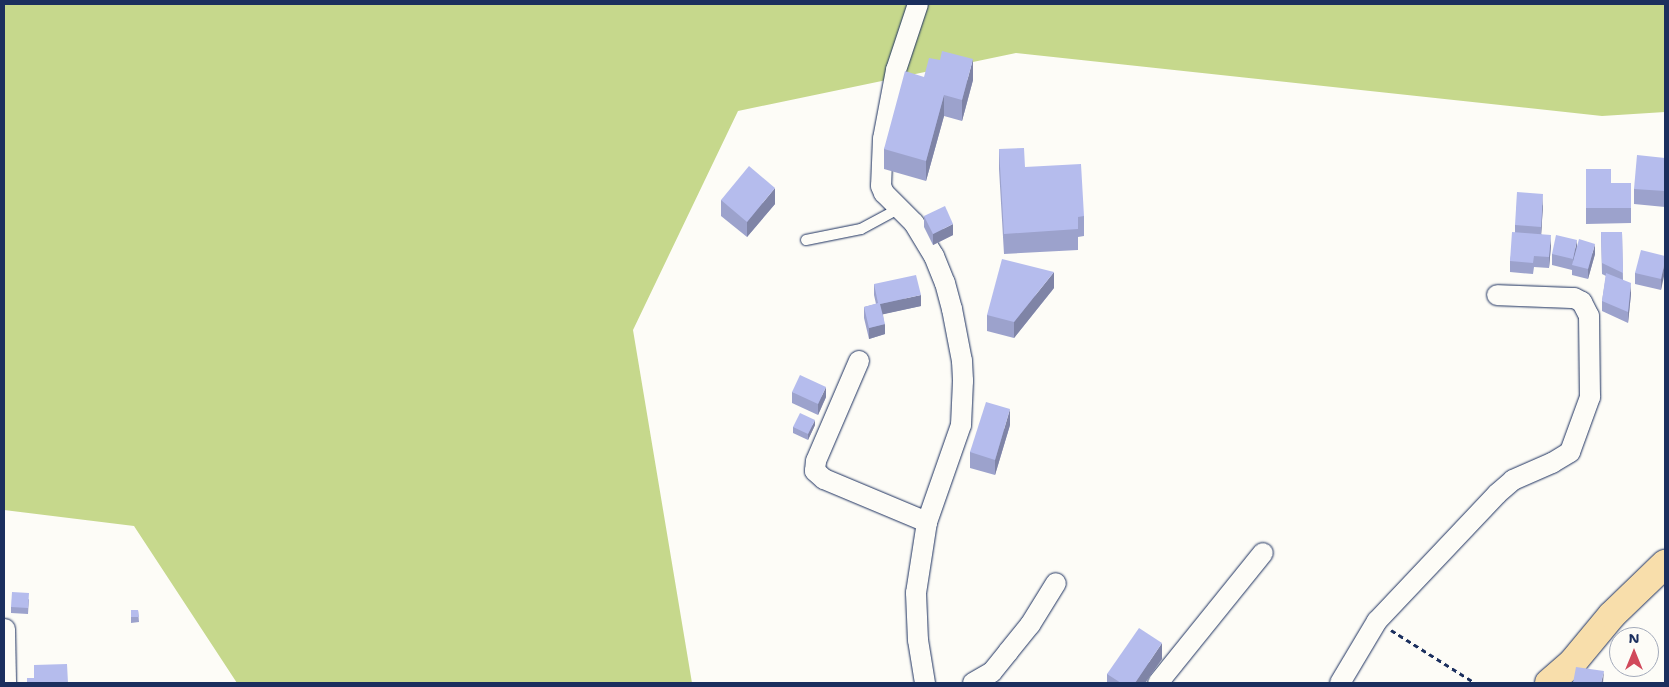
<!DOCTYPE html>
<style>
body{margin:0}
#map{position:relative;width:1669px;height:687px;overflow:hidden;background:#fdfcf7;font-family:"Shantell Sans",sans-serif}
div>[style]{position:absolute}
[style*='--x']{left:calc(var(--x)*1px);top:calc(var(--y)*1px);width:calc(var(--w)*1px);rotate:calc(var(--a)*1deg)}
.green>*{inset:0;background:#c6d88c}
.path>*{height:3px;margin-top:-1.5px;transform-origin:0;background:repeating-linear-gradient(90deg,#1b2f5e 0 5px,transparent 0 9px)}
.roads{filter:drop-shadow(0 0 1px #1b2f5e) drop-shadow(0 0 1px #1b2f5e)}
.service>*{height:10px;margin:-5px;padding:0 5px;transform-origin:5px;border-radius:5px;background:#fdfcf7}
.minor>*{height:20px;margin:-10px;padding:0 10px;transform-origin:10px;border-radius:10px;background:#fdfcf7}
.primary>*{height:28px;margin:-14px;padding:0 14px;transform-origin:14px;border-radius:14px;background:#f8deab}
.wall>*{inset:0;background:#9ca2cc}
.shaded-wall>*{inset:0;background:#7f84a6}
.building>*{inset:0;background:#b5bced}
span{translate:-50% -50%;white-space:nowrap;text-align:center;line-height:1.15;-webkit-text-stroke:4.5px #fdfcf7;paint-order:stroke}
.frame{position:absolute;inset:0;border:5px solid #1b2f5e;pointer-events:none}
.north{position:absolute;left:1609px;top:627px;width:50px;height:50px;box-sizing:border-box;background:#fdfcf7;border:1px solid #a3aaba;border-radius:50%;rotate:0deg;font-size:14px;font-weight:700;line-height:20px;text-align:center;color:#1b2f5e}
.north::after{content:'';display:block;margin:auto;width:18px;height:22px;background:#d1495b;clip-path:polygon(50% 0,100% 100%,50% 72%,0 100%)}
</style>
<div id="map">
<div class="green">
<i style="clip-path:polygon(4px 4px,1665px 4px,1665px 112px,1602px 116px,1016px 53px,738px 111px,633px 330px,692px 683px,237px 683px,134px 526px,4px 510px)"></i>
</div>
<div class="path">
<i style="--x:1391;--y:630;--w:99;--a:32.2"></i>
</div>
<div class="roads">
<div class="service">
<i style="--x:806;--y:240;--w:56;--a:-11.3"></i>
<i style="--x:861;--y:229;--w:44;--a:-28.3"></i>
</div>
<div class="minor">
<i style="--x:918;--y:4;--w:70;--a:108.4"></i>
<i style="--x:896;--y:70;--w:70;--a:100.7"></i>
<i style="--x:883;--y:139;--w:47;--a:92.4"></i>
<i style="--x:881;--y:186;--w:8;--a:67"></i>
<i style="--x:884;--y:193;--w:42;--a:45"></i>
<i style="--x:914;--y:223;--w:39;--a:59"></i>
<i style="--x:934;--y:256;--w:29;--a:68"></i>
<i style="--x:945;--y:283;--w:27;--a:75"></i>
<i style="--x:952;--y:309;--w:53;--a:79.1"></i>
<i style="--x:962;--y:361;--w:20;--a:87"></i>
<i style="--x:963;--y:381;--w:44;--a:92.6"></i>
<i style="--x:961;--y:425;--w:103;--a:109.3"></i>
<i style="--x:927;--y:522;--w:72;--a:98.8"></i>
<i style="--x:916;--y:593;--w:47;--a:87.6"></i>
<i style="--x:918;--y:640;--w:44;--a:80.8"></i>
<i style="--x:859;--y:361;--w:109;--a:113.3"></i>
<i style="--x:816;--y:461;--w:10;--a:96"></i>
<i style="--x:815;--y:471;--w:12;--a:42"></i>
<i style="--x:824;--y:479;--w:112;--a:22.7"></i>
<i style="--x:5;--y:629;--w:54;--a:88.9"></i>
<i style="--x:973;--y:683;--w:22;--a:-30"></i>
<i style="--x:992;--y:672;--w:26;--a:-51"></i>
<i style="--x:1008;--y:652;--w:35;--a:-51"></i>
<i style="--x:1030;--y:625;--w:49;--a:-58.2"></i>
<i style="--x:1158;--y:683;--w:167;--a:-51.1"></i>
<i style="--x:1340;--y:683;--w:72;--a:-59.2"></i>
<i style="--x:1377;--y:621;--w:175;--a:-46.6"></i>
<i style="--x:1497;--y:494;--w:21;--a:-41"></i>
<i style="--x:1513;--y:480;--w:43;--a:-23.6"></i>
<i style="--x:1552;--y:463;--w:21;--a:-31"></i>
<i style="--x:1570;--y:452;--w:59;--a:-70"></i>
<i style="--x:1590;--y:397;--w:81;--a:-90.7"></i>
<i style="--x:1589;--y:316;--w:16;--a:-117"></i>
<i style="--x:1582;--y:302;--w:9;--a:-153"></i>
<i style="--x:1574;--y:298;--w:77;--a:-177.8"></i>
</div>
<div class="primary">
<i style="--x:1549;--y:683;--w:32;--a:-41"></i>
<i style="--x:1573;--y:662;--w:61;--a:-50.3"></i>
<i style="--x:1612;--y:615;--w:74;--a:-43.9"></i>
</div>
</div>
<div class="wall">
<i style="clip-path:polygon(924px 77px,973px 80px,962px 121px,944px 116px,926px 181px,884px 169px,884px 149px)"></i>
<i style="clip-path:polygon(999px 149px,1025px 167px,1084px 216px,1084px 236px,1078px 237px,1078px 250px,1004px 254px,999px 169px)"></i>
<i style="clip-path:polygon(1665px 158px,1665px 207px,1634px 204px,1634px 189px)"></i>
<i style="clip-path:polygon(1586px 169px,1611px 183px,1631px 183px,1631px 223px,1586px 224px)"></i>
<i style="clip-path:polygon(721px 200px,775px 204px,747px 237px,721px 216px)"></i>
<i style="clip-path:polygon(1543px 205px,1541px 234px,1551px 246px,1549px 268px,1534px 267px,1533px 274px,1510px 272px,1510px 261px,1515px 232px,1515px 225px)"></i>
<i style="clip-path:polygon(924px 216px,953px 235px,933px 245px,924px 227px)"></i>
<i style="clip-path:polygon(1601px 232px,1622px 232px,1623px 280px,1631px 294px,1628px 323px,1602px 311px,1602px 301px,1606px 276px,1602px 274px)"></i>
<i style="clip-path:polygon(1577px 248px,1595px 254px,1588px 279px,1572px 275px,1572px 270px,1552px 265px,1552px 254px)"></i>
<i style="clip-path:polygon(1665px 256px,1661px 290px,1635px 284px,1635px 273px)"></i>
<i style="clip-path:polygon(874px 284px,921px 306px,883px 314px,885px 334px,869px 339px,864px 318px,864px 307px,876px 304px,874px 295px)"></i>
<i style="clip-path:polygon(1054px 288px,1014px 338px,987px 331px,987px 315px)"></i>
<i style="clip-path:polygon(792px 392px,826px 397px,818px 415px,792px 403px)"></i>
<i style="clip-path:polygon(815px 425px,808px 440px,793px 433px,793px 427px)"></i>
<i style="clip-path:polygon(1010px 425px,995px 475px,970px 468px,970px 452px)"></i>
<i style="clip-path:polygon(29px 599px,28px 614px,11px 613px,11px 607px)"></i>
<i style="clip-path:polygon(131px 610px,138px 610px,139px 622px,131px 623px)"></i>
<i style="clip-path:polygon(1162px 659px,1145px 683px,1107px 683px,1107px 674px)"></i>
</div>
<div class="shaded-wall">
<i style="clip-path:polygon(973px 59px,973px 80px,962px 121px,962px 100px)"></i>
<i style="clip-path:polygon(944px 95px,944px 116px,926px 181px,926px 161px)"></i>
<i style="clip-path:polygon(775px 188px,775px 204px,747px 237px,747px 222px)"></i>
<i style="clip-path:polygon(1543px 194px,1543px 205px,1541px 238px,1541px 227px)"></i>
<i style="clip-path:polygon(953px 224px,953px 235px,933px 245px,933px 234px)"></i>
<i style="clip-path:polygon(1551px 235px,1551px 246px,1549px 268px,1549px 257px)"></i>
<i style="clip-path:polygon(1577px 240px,1577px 250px,1573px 265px,1573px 259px)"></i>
<i style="clip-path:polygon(1595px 244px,1595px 254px,1588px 279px,1588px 269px)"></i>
<i style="clip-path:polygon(1665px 261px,1665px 272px,1661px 290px,1661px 279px)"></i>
<i style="clip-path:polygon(1054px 272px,1054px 288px,1014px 338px,1014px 322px)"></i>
<i style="clip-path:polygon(1631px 283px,1631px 294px,1628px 323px,1628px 312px)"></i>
<i style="clip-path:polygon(921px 295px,921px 306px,880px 315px,880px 304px)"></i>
<i style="clip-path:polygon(885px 324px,885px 334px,869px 339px,869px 328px)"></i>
<i style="clip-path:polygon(826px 387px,826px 397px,818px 415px,818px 404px)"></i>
<i style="clip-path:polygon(1010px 409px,1010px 425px,995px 475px,995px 460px)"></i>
<i style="clip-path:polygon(815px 420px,815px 425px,808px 440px,808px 434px)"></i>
<i style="clip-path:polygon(1162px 643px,1162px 659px,1145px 683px,1135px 683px)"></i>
<i style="clip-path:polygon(1604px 671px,1603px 683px,1601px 683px)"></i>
</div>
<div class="building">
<i style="clip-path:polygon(942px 51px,973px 59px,962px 100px,944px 95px,926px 161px,884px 149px,905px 71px,924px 77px,929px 58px,940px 60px)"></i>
<i style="clip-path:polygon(1024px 148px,1025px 167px,1081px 164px,1084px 216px,1078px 217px,1078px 229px,1004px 234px,999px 149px)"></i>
<i style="clip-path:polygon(1637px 155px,1665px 158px,1665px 191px,1634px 189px)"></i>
<i style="clip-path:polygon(749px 166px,775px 188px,747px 222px,721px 200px)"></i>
<i style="clip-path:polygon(1586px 169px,1611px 169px,1611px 183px,1631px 183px,1631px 208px,1586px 208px)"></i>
<i style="clip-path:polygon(1517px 192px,1543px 194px,1541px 227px,1515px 225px)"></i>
<i style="clip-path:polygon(945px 206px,953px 224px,933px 234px,924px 216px)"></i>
<i style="clip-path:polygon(1512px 232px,1551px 235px,1549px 257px,1534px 256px,1533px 263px,1510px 261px)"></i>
<i style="clip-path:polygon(1601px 232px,1622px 232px,1623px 273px,1602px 263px)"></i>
<i style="clip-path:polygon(1556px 235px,1577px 240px,1573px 259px,1552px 254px)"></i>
<i style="clip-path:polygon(1579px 239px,1595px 244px,1588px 269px,1572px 265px)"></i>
<i style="clip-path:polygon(1641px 250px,1665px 256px,1665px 261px,1661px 279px,1635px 273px)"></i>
<i style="clip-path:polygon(1002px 259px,1054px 272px,1014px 322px,987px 315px)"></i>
<i style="clip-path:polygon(1606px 273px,1631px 283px,1628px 312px,1602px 301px)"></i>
<i style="clip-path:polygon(916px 275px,921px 295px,880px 304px,885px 324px,869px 328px,864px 307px,878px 303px,874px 284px)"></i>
<i style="clip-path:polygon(800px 375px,826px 387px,818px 404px,792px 392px)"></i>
<i style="clip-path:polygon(986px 402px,1010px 409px,995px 460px,970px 452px)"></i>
<i style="clip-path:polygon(800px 413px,815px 420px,808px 434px,793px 427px)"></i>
<i style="clip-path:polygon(12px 592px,29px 593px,28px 608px,11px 607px)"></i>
<i style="clip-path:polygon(131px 610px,138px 610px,139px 617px,131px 617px)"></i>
<i style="clip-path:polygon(1139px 628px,1162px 643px,1135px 683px,1121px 683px,1107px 674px)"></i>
<i style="clip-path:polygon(67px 664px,68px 683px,27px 683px,27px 678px,34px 678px,34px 665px)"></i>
<i style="clip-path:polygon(1576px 667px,1604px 671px,1601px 683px,1573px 683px)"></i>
</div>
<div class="frame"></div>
<div class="north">N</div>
</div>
